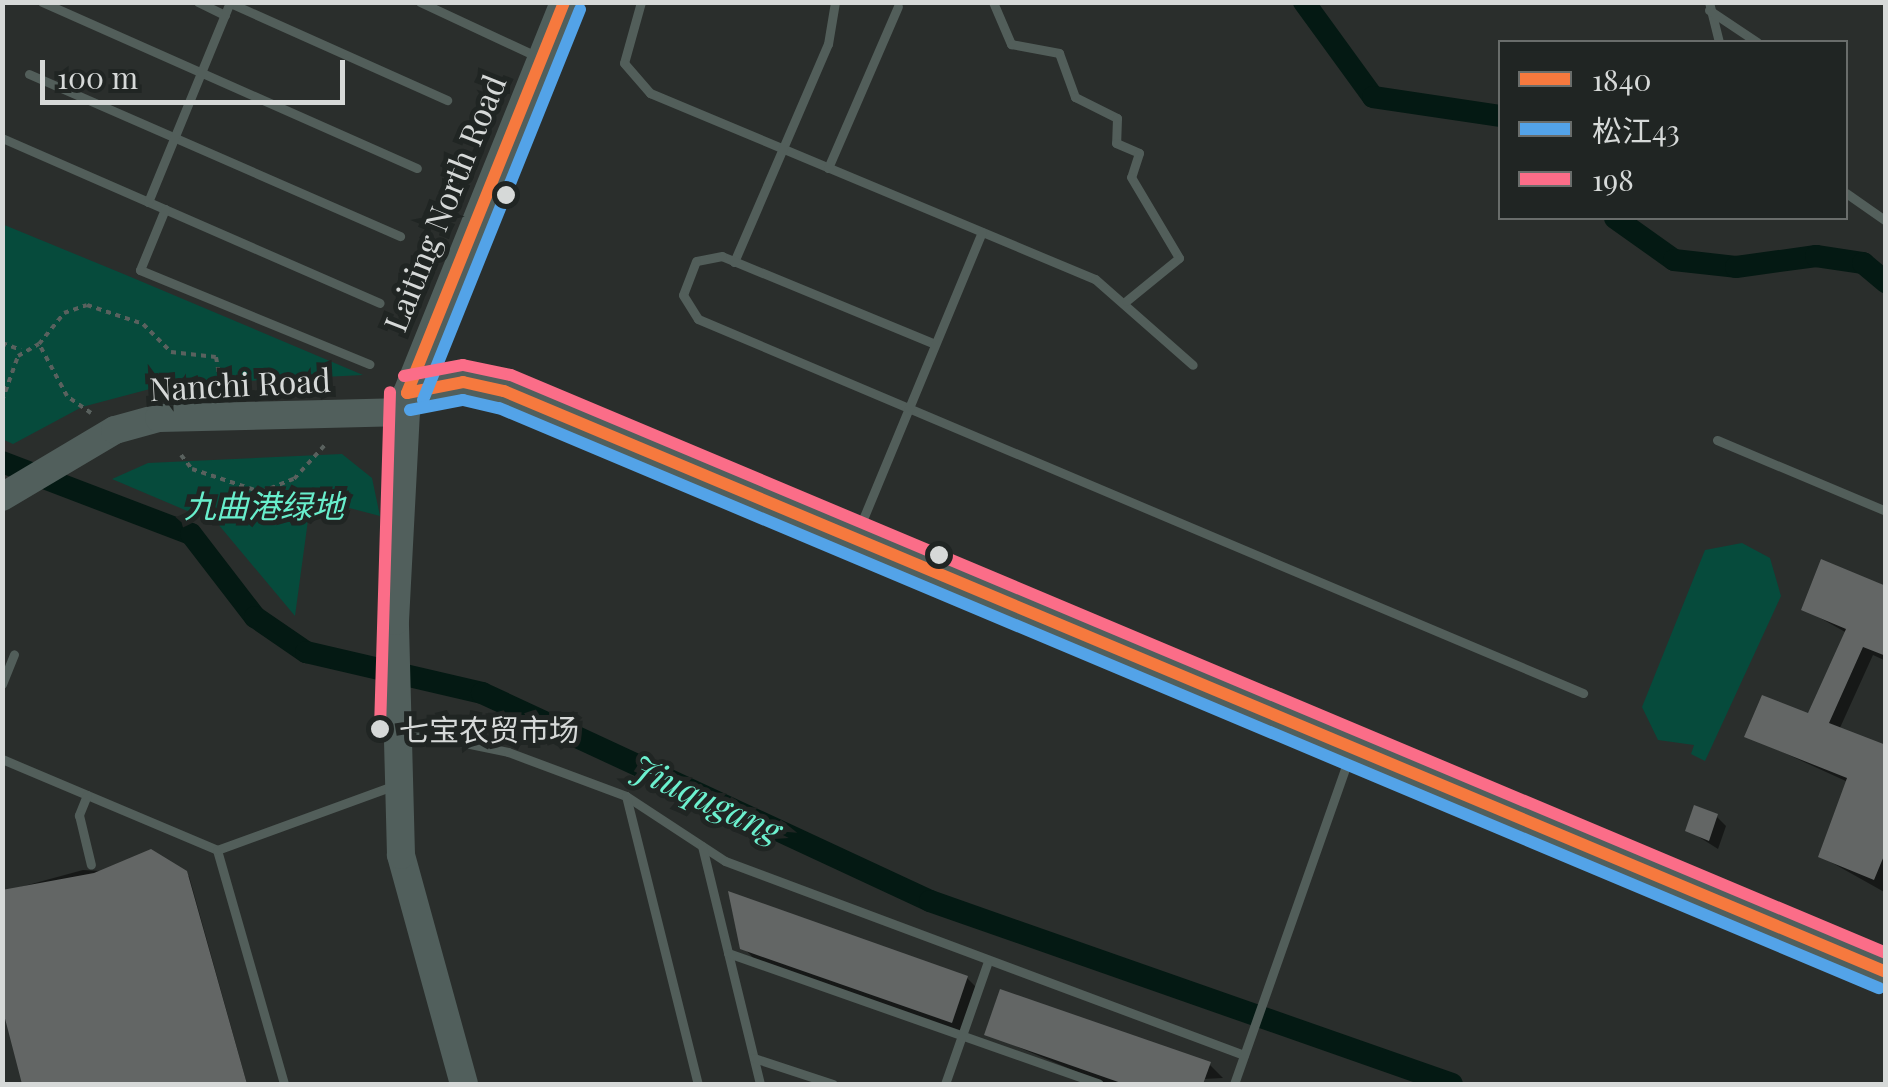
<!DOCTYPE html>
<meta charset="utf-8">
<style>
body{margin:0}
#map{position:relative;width:1888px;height:1087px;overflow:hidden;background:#2a2e2c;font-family:"Playfair Display","Noto Sans SC",serif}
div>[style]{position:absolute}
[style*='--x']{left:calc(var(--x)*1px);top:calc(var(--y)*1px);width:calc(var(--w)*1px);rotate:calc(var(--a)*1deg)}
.green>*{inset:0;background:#064b3c}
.shadow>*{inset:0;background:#0007}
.canal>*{height:22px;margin:-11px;padding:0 11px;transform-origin:11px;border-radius:11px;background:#041913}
.building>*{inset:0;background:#636665}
.path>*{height:4px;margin-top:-2px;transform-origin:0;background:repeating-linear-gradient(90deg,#59615e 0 5px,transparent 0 10px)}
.lane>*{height:9px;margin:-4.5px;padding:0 4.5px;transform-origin:4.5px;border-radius:4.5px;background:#525e5a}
.secondary>*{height:28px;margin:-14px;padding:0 14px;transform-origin:14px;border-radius:14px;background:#515f5c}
.bus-1>*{height:12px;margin:-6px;padding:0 6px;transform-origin:6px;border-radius:6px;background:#f6793e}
.bus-2>*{height:12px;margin:-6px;padding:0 6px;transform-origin:6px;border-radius:6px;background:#53a3e8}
.bus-3>*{height:12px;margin:-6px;padding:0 6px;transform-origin:6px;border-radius:6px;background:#fb6d88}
.dots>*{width:28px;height:28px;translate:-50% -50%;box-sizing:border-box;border:5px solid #202523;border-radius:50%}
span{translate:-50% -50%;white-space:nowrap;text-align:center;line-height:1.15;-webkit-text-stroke:10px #202523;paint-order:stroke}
.bus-label{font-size:30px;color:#d6d9d8}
.left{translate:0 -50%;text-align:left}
.street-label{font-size:32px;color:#d6d9d8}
.park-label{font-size:32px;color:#68eecc;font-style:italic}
.water-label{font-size:35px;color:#6cf1cf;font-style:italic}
.frame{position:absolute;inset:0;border:5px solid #d6d9d8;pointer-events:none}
.legend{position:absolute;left:1498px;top:40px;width:350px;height:180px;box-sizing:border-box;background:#202523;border:2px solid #696d6b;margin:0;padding:12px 18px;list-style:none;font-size:30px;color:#d6d9d8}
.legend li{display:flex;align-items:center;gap:20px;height:50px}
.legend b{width:50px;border:2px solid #696d6b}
.scale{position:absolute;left:40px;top:60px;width:305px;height:45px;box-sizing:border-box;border:5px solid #d6d9d8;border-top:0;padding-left:12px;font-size:30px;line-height:35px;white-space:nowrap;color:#d6d9d8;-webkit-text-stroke:8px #202523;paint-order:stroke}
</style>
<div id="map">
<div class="green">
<i style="clip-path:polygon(2px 224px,126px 275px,363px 375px,165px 385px,82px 407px,13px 444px,2px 439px)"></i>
<i style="clip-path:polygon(342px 454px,372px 478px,380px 516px,311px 498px,295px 616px,218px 524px,112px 479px,148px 463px)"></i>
<i style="clip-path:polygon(1742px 543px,1770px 558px,1781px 596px,1705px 761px,1691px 754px,1694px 745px,1658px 740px,1642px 707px,1705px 550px)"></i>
</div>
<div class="shadow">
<i style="clip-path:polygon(1886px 589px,1886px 661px,1873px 655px,1839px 730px,1886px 748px,1886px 893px,1820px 856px,1848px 782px,1747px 736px,1809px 716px,1847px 633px,1804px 609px)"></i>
<i style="clip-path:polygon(1716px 816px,1726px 826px,1718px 849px,1688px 830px)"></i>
<i style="clip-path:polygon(83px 870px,189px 876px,247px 1084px,25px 1084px,2px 997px,2px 892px)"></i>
<i style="clip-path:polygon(743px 947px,967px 978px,980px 991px,964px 1035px,756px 961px)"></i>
<i style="clip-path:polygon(987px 1034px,1210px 1065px,1223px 1078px,1106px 1084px)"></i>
</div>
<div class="canal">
<i style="--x:1304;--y:2;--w:117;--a:54"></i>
<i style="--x:1373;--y:97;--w:128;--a:8.5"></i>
<i style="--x:1615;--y:218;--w:72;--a:35.4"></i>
<i style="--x:1674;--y:260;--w:62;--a:6.4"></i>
<i style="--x:1736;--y:267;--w:81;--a:-7.8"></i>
<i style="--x:1816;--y:256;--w:48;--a:8.5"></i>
<i style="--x:1863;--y:263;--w:30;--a:40"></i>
<i style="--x:2;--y:462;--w:202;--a:20.9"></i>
<i style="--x:191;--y:534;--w:105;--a:52.4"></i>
<i style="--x:255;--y:617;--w:62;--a:34.5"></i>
<i style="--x:306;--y:652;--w:181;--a:13.1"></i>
<i style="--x:482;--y:693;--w:494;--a:24.9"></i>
<i style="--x:930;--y:901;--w:553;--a:19.32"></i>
</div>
<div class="building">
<i style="clip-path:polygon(1821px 559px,1886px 586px,1886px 656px,1863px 647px,1829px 723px,1886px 745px,1886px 851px,1874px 880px,1818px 857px,1847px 778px,1744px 737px,1762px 695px,1808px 713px,1846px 629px,1801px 610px)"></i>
<i style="clip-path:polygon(1694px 805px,1718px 814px,1709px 841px,1685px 831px)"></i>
<i style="clip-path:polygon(151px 849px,187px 871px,247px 1084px,22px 1084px,2px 1007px,2px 890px,94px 873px)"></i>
<i style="clip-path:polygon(728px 891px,968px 976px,952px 1023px,740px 949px)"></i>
<i style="clip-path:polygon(1000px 989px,1211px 1062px,1203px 1084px,1124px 1084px,984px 1035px)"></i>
</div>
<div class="path">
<i style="--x:2;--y:343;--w:20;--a:20"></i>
<i style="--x:2;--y:401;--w:48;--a:-70.4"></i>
<i style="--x:18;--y:356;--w:24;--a:-30"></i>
<i style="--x:91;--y:413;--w:29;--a:-145"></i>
<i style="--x:67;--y:396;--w:59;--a:-118.3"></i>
<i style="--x:39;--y:344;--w:40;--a:-51"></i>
<i style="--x:64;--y:313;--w:24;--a:-19"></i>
<i style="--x:87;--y:305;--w:59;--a:18.7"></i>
<i style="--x:143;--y:324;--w:40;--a:45"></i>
<i style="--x:171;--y:352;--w:45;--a:6.3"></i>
<i style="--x:216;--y:357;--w:29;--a:80"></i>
<i style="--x:181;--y:455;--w:18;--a:52"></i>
<i style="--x:192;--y:469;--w:73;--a:18.4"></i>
<i style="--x:261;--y:492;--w:35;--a:-22"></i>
<i style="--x:294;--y:479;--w:45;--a:-47.7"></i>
<i style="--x:234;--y:522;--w:40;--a:-48"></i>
</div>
<div class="lane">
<i style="--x:42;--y:2;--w:410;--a:23.9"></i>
<i style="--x:198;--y:2;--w:30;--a:26"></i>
<i style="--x:420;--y:2;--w:130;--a:25"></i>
<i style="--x:641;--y:2;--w:63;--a:105.6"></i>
<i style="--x:624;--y:63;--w:40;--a:49"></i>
<i style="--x:650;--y:93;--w:482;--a:22.7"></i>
<i style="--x:1095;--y:279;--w:130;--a:41.3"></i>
<i style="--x:993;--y:2;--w:46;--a:66.8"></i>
<i style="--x:1011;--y:44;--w:49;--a:10.6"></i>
<i style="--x:1059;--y:53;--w:47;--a:70"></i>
<i style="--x:1075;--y:97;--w:47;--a:26.6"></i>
<i style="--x:1117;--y:118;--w:25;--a:92"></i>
<i style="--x:1116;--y:143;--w:25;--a:23"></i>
<i style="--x:1139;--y:153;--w:25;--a:108"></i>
<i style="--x:1131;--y:177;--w:94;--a:59.3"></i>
<i style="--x:1179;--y:258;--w:68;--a:140.9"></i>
<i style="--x:1709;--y:2;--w:41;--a:76"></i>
<i style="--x:230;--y:3;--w:238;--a:24.1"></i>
<i style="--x:1709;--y:10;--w:58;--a:33.7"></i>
<i style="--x:29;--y:74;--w:405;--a:23.6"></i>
<i style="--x:2;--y:138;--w:412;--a:23.6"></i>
<i style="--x:828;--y:168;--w:176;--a:-66.6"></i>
<i style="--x:1846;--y:193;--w:49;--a:35"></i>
<i style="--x:148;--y:202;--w:216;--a:-67.7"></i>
<i style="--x:165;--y:209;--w:66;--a:112.3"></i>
<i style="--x:140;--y:270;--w:248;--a:22.3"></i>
<i style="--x:734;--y:262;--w:237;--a:-66.7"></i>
<i style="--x:828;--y:44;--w:43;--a:-80.5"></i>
<i style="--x:935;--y:344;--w:230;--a:-157.6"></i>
<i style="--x:722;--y:256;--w:26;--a:169"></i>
<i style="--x:696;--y:261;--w:36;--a:111"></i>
<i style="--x:683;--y:295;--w:28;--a:58"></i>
<i style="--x:698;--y:319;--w:961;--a:22.91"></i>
<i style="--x:1717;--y:440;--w:183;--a:22.8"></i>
<i style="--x:856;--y:536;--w:329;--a:-67.5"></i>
<i style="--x:2;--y:684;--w:32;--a:-68"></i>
<i style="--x:402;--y:730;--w:108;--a:11.7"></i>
<i style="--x:508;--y:752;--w:126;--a:20.4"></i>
<i style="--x:626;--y:796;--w:118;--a:33.3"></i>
<i style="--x:725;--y:861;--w:554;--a:20.5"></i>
<i style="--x:2;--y:759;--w:233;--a:22.9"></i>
<i style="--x:217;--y:850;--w:243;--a:74"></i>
<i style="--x:87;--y:795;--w:22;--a:112"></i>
<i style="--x:79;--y:815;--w:51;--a:76.5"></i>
<i style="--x:626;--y:796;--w:297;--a:76"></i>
<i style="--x:702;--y:846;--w:245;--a:76.3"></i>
<i style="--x:217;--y:850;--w:187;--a:-20"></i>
<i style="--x:728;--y:953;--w:393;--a:19.4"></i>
<i style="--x:754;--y:1058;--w:83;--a:18.2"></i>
<i style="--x:945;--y:1084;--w:127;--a:-70.7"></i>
<i style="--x:1234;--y:1084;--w:352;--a:-70.6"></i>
</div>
<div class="secondary">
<i style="--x:407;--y:393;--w:57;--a:-11.1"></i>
<i style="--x:463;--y:382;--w:42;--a:12.4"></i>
<i style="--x:504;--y:391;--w:1499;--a:22.8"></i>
<i style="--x:2;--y:497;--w:131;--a:-30.7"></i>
<i style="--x:115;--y:430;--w:46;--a:-15.3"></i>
<i style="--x:159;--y:418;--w:247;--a:-1.4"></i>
<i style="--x:464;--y:1084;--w:238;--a:-105.4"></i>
<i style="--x:401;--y:855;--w:234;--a:-91.5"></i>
<i style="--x:395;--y:621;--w:228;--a:-87"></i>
<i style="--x:407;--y:393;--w:421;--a:-68.1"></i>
</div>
<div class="bus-1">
<i style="--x:407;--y:393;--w:57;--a:-11.1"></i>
<i style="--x:463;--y:382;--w:42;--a:12.4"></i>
<i style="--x:504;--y:391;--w:1499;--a:22.8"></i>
<i style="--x:407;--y:393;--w:421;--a:-68.1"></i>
</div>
<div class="bus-2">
<i style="--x:423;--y:400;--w:421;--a:-68.1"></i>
<i style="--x:410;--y:410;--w:54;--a:-10.7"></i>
<i style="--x:463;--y:400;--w:37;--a:13"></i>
<i style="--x:499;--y:408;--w:1497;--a:22.8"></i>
</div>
<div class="bus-3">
<i style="--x:404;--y:376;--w:60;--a:-10.6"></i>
<i style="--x:463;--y:365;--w:49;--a:11.8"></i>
<i style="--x:511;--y:375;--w:1492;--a:22.8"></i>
<i style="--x:380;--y:729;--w:337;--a:-88.3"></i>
</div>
<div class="dots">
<i style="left:506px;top:195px;background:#d6d9d8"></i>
<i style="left:939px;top:555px;background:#d6d9d8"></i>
<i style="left:380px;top:729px;background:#d6d9d8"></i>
</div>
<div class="bus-label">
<span class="left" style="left:399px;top:729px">七宝农贸市场</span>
</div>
<div class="street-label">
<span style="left:444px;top:203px;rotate:-68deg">Laiting North Road</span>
<span style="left:240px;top:384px;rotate:-3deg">Nanchi Road</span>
</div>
<div class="park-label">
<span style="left:264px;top:505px">九曲港绿地</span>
</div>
<div class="water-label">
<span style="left:707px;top:798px;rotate:25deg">Jiuqugang</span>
</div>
<div class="frame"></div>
<ul class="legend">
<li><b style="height:12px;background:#f6793e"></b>1840</li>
<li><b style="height:12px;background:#53a3e8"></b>松江43</li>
<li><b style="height:12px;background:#fb6d88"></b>198</li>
</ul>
<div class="scale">100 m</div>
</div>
